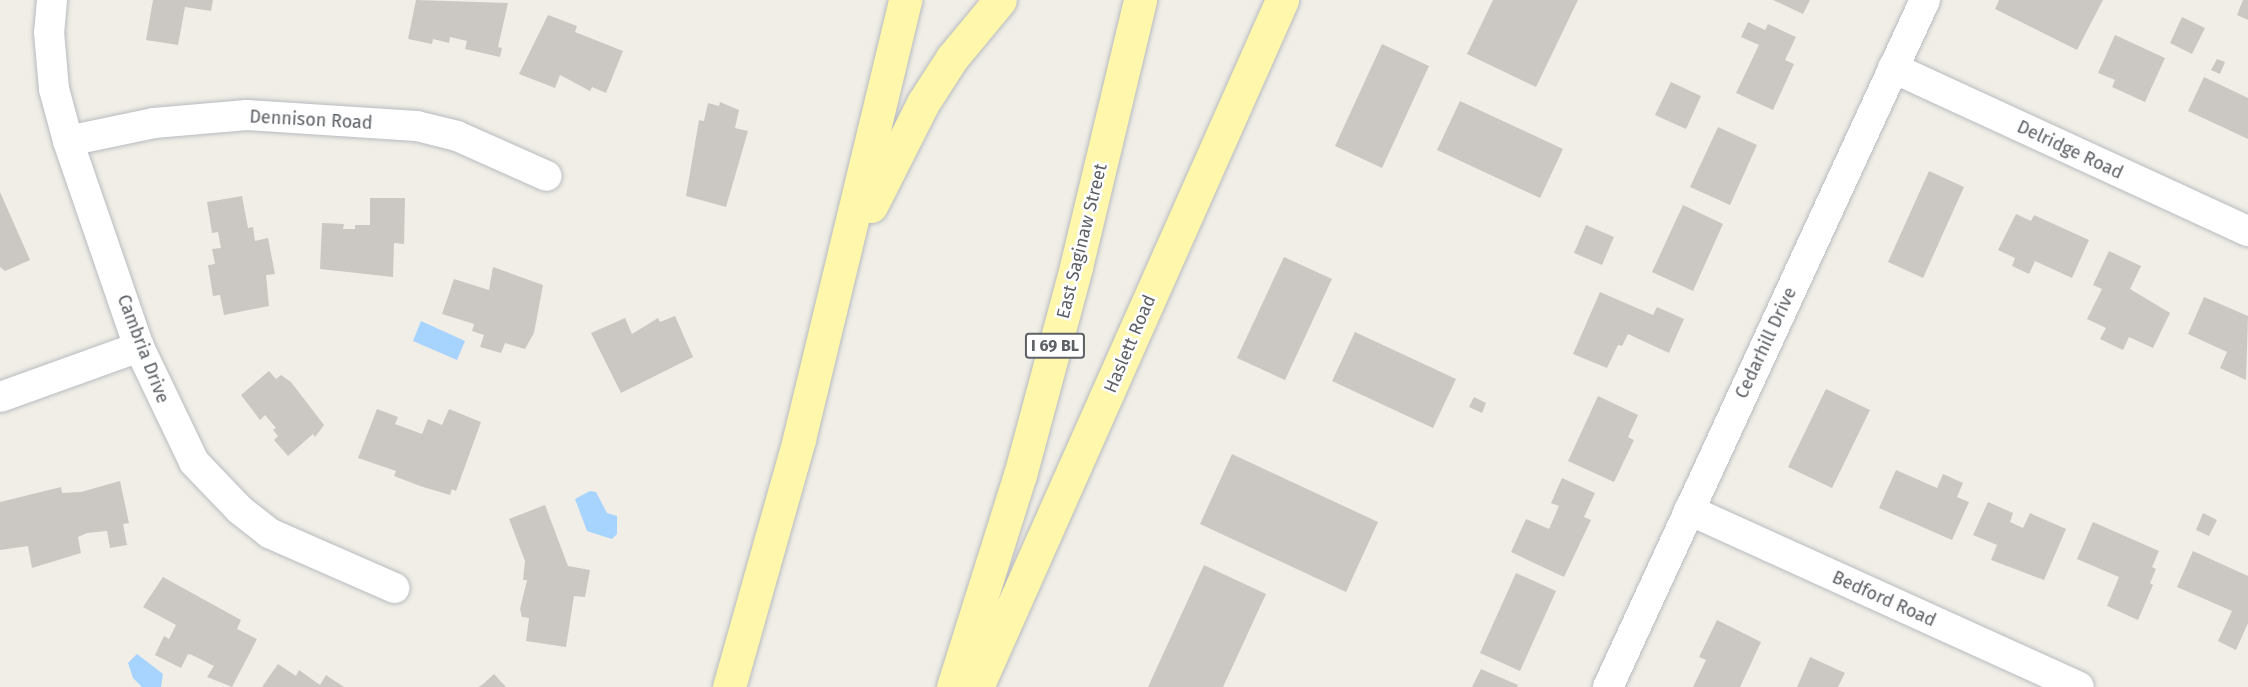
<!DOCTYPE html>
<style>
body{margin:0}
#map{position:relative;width:2248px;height:687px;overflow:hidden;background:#f0eee6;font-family:"Fira Sans",sans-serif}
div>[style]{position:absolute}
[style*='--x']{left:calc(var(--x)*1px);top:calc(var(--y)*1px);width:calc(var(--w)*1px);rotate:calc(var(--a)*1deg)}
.water>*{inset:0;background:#a7d3ff}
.building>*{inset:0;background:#cbc8c3}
.roads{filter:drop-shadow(0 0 2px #b8bbc0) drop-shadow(0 0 2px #b8bbc0)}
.minor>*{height:30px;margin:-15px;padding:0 15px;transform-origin:15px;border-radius:15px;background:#fff}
.major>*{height:33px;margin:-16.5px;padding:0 16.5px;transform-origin:16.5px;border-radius:16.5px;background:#fff7ac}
span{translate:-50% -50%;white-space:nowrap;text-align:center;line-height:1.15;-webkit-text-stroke:5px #fff;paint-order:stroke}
.shield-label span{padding:2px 4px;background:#fff;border:2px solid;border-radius:4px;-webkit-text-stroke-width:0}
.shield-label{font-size:16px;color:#5d6166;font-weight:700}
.street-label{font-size:18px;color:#5d6166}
</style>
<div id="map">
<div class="water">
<i style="clip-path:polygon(421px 321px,465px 341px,457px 360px,413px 341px)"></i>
<i style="clip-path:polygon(590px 491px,596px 492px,607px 513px,617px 516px,617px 534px,612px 539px,587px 531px,575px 499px)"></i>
<i style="clip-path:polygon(137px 654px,163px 674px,161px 687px,142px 687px,133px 678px,128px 663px)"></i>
</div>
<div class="building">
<i style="clip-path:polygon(153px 0,213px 0,211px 11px,185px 7px,178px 45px,146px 40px)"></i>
<i style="clip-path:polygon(416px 0,508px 3px,498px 47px,502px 48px,500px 57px,465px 49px,467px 41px,450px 37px,449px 43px,433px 39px,432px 44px,408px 39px)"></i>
<i style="clip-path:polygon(1493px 0,1578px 0,1536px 87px,1467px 54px)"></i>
<i style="clip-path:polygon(1773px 0,1810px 0,1803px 14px)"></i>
<i style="clip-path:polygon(1999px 0,2103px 0,2077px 50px,1995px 9px)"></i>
<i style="clip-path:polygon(2243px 0,2248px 0,2248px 20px,2237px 15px)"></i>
<i style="clip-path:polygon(548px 15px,577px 26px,575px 32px,623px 51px,606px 93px,592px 87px,590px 91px,560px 75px,555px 88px,519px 74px)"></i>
<i style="clip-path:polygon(2182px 17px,2205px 28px,2192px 54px,2170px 43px)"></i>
<i style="clip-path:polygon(1748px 22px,1765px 30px,1768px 24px,1796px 37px,1785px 60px,1794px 64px,1773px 110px,1736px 93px,1759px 45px,1741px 37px)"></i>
<i style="clip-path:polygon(2115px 35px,2165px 58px,2145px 102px,2112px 87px,2115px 80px,2098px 73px)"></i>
<i style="clip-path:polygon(1382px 44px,1429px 66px,1382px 168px,1335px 146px)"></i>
<i style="clip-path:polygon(2217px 59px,2225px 62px,2220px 74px,2211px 70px)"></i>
<i style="clip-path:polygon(2204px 77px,2248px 98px,2248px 139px,2188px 111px)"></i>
<i style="clip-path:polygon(1671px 82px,1701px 96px,1686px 129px,1655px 115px)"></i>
<i style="clip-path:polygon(1460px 101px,1563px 149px,1540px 198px,1437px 150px)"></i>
<i style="clip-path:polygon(720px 102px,739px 110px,735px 128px,748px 131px,726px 207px,686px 196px,699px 120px,704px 121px,708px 103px,719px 106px)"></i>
<i style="clip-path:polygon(1718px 127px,1757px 145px,1730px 205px,1690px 187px)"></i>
<i style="clip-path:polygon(1929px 171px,1964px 187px,1923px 278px,1888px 262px)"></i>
<i style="clip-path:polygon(0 192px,30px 260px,5px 271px,0 267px)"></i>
<i style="clip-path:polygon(242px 196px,248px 228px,253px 227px,255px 241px,268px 238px,275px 274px,266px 275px,269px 306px,224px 315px,220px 295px,213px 296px,208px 265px,215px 264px,212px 249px,221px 248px,218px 232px,212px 233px,207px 202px)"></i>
<i style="clip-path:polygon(370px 198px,405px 198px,404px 244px,394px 243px,393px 277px,320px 269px,322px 223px,344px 224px,343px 229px,355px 229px,355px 225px,370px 225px)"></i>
<i style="clip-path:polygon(1683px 205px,1723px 224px,1693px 291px,1652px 272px)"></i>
<i style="clip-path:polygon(2016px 214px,2031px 221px,2034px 215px,2089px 240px,2072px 278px,2035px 261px,2029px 274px,2012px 266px,2015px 258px,1998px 250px)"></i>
<i style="clip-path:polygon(1586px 225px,1614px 237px,1602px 265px,1574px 253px)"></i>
<i style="clip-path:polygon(2109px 251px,2141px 266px,2130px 289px,2170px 313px,2153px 348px,2129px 337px,2123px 350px,2100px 339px,2106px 328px,2087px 319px,2102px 289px,2093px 285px)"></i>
<i style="clip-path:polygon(1284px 257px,1332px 279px,1285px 380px,1237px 358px)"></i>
<i style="clip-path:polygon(493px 267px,543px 285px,534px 333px,525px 349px,505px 343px,501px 353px,480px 347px,484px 335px,472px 331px,474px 324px,442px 314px,454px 279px,489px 290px)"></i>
<i style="clip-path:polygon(1600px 292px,1653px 315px,1657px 307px,1684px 319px,1669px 353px,1628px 334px,1622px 346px,1618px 345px,1607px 368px,1573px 354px)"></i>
<i style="clip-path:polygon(2204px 297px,2248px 316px,2246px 380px,2220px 368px,2227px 352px,2188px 334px)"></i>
<i style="clip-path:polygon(675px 316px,693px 357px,621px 393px,591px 333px,625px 318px,632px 334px,658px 318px,660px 322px)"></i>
<i style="clip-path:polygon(1355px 332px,1456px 379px,1433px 428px,1332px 381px)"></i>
<i style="clip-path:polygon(269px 371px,276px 379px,281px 375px,291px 382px,324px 425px,315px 437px,313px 434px,288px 456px,274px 440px,278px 436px,273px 430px,276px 428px,265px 415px,260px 420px,241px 395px)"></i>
<i style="clip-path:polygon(1826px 389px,1870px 410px,1832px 488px,1788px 467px)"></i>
<i style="clip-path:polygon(1598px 396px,1638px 415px,1628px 437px,1634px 440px,1614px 482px,1568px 461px)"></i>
<i style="clip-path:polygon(1474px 397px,1486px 403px,1482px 413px,1469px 407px)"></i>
<i style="clip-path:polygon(377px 409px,398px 417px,395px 424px,422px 434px,428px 419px,442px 425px,449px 409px,481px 422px,456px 491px,452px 489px,450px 495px,420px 486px,394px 476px,396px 471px,358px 458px)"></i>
<i style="clip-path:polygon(1232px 454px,1378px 522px,1346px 592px,1200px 524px)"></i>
<i style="clip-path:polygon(1896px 470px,1937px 488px,1943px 474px,1963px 483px,1957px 497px,1969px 502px,1952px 540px,1879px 508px)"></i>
<i style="clip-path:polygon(1562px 478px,1595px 493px,1584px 517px,1591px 520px,1564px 577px,1511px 552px,1526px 519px,1549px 529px,1559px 506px,1551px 503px)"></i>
<i style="clip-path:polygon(120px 481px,129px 523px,123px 524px,127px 545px,110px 548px,107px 531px,87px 533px,78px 537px,81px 553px,32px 568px,28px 546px,0 550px,0 502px,61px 487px,62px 493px,81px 492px)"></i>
<i style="clip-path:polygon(1988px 502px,2013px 513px,2010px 522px,2023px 528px,2030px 513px,2066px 529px,2044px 580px,1991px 560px,1997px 545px,1973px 535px)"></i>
<i style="clip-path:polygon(545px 505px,568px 566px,590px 570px,585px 597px,574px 596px,566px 647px,526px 641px,529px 618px,522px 617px,520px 609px,527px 580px,523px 580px,525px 561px,509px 519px)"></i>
<i style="clip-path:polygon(2203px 513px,2217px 520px,2209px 536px,2196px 530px)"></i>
<i style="clip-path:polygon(2093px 522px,2159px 551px,2152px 567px,2156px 569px,2150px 583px,2153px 585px,2138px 620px,2107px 606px,2119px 577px,2077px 559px)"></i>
<i style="clip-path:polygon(2193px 551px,2248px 576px,2248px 623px,2236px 650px,2218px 641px,2232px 611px,2177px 587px)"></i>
<i style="clip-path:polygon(1204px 565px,1266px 594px,1223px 687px,1148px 687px)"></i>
<i style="clip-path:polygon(1516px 573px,1556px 591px,1520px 671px,1480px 653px)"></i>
<i style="clip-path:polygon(163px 577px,241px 620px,237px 629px,257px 639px,232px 687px,207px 677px,214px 666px,192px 655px,188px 654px,181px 668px,155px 655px,164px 636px,169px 639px,176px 625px,143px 607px)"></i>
<i style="clip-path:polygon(1717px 620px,1761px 642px,1740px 687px,1693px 687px,1706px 660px,1699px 657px)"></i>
<i style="clip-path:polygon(1810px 657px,1845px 673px,1838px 687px,1797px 687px)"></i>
<i style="clip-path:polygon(278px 664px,296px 676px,299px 670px,320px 685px,326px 675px,344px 687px,262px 687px)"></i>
<i style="clip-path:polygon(1481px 669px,1518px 685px,1517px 687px,1472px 687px)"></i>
<i style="clip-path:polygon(494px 674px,506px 687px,478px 687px,482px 685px)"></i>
</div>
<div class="roads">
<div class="minor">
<i style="--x:52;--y:0;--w:32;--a:95"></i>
<i style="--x:49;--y:32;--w:57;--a:85"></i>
<i style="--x:54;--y:89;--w:54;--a:74.9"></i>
<i style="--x:68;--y:141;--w:218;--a:71"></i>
<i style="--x:139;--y:347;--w:127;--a:64.4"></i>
<i style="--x:194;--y:462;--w:66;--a:46.2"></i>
<i style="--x:240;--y:510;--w:37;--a:38"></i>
<i style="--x:269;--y:533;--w:137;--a:23.7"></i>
<i style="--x:1893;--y:68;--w:391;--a:24.7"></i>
<i style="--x:68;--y:141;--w:88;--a:-11.8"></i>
<i style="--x:154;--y:123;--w:93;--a:-4.9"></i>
<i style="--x:247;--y:115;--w:170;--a:3.7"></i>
<i style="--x:417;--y:126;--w:41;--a:14"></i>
<i style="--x:457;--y:136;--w:98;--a:24"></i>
<i style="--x:0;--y:397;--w:148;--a:-19.8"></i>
<i style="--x:1689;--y:510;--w:428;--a:24.4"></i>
<i style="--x:1608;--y:687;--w:757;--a:-65.23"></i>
</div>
<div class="major">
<i style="--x:871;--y:206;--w:115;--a:-63.2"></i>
<i style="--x:923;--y:103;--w:54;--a:-57.2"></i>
<i style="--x:952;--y:58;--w:75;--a:-50.4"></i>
<i style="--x:729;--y:687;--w:258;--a:-74.2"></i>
<i style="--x:799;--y:439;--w:452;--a:-76.4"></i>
<i style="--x:953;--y:687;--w:222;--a:-72.5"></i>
<i style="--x:1020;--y:475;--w:215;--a:-74.9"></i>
<i style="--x:1076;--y:267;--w:275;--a:-76.5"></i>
<i style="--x:977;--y:687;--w:752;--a:-66.06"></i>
</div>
</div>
<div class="shield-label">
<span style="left:1055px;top:346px">I 69 BL</span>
</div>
<div class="street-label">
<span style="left:311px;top:120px;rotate:3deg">Dennison Road</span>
<span style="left:2070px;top:150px;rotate:25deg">Delridge Road</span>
<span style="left:1082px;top:241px;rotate:-76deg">East Saginaw Street</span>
<span style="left:1766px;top:343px;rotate:-65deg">Cedarhill Drive</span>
<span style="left:1130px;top:344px;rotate:-67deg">Haslett Road</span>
<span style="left:143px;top:349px;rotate:69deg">Cambria Drive</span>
<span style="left:1884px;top:599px;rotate:24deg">Bedford Road</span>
</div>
</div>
